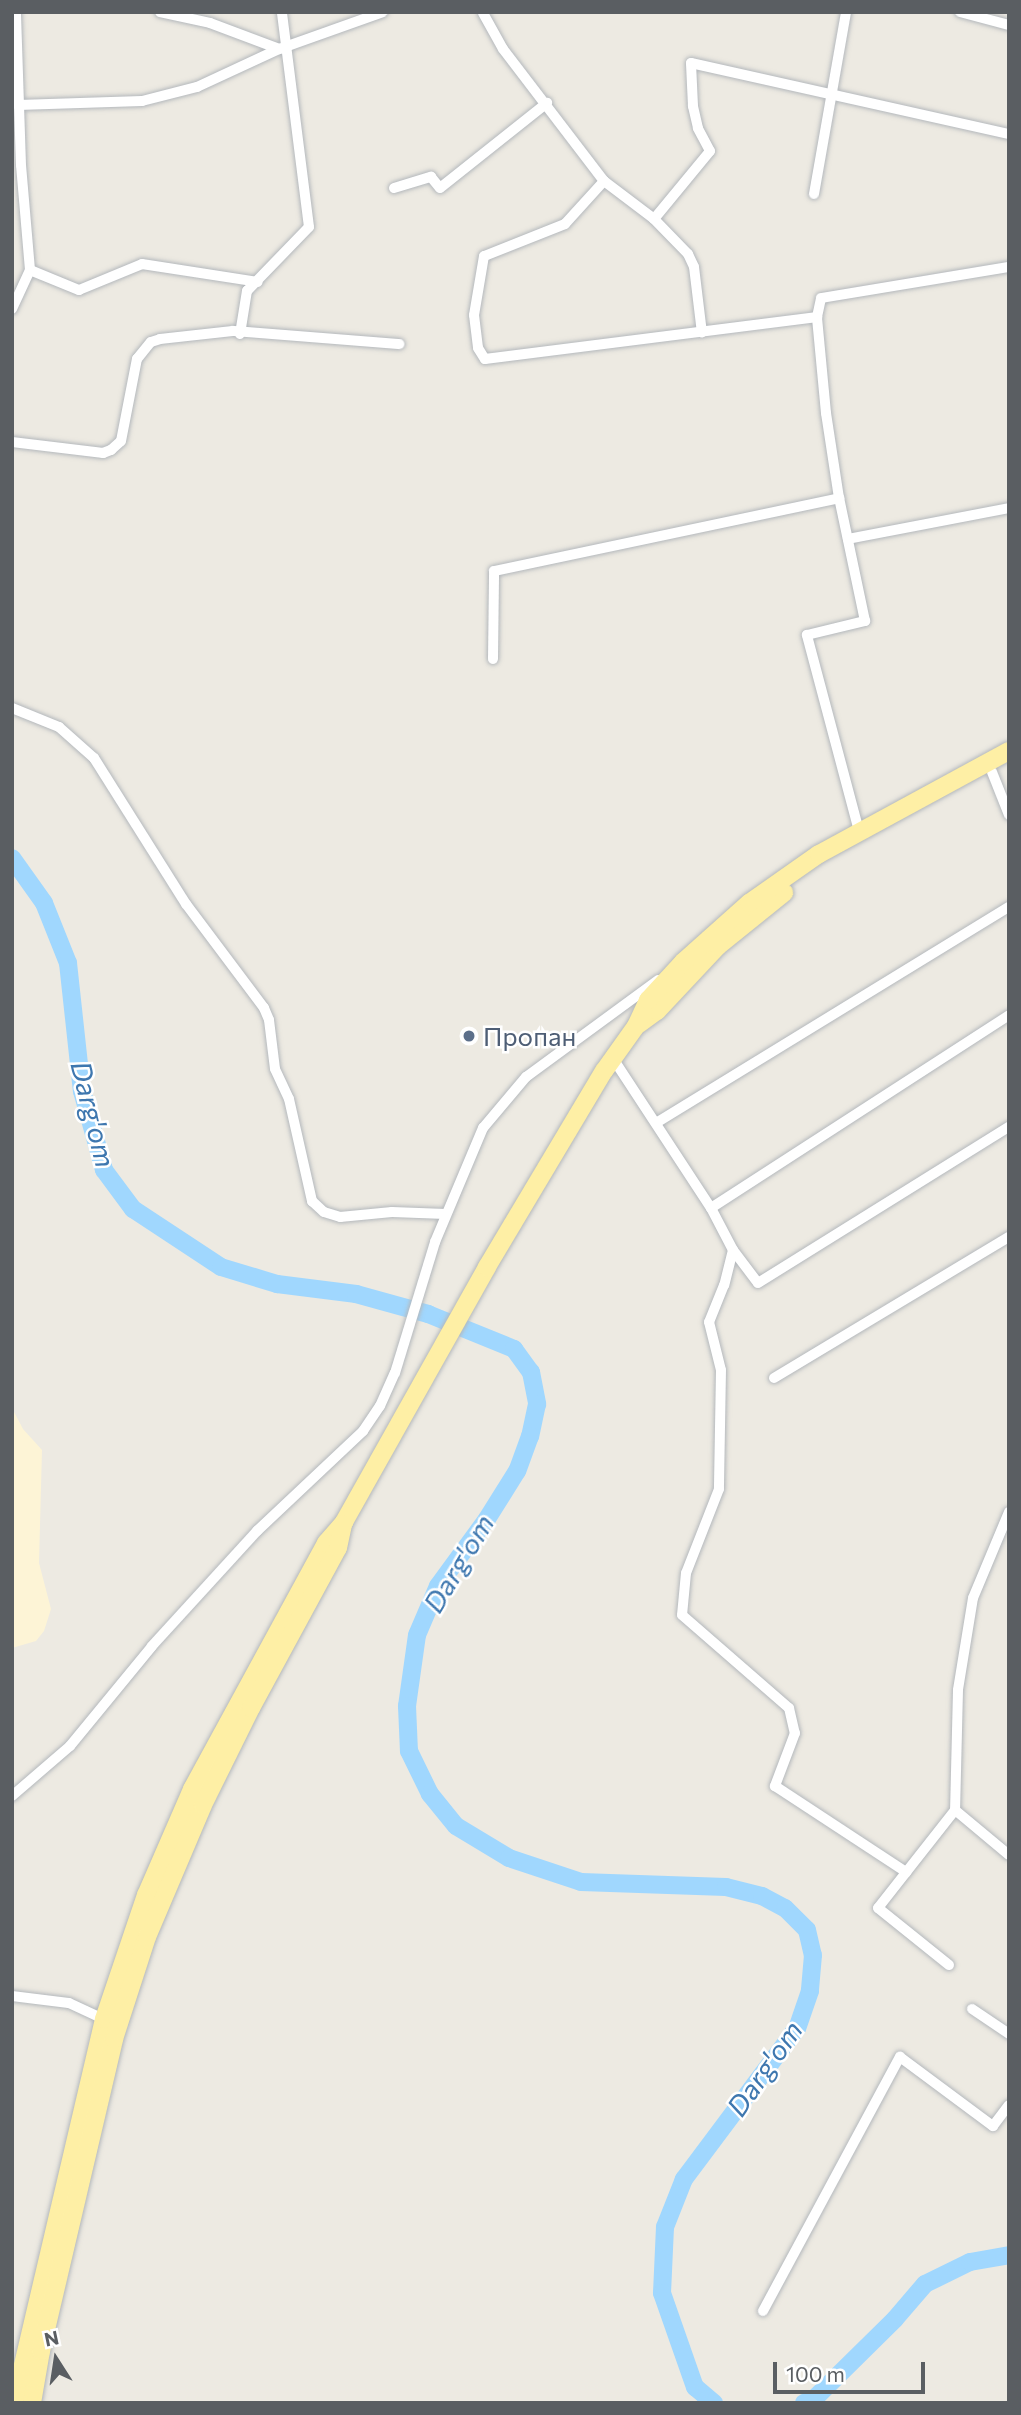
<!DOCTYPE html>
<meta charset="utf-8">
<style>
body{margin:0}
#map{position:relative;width:1021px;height:2415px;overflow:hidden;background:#edeae2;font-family:Commissioner,sans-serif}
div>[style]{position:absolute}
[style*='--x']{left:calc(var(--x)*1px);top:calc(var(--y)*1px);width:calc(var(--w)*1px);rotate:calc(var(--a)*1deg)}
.commercial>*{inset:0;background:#fdf4d6}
.river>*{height:18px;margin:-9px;padding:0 9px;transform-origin:9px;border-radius:9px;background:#a0d7fe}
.roads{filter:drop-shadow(0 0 2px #b4b8bc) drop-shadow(0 0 2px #b4b8bc)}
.street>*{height:10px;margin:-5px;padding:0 5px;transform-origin:5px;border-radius:5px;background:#fff}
.primary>*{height:18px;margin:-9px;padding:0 9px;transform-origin:9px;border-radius:9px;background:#feefa5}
.dots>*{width:19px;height:19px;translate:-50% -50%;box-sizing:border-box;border:4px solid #fff;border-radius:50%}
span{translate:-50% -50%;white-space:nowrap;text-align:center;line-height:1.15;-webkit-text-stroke:5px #fff;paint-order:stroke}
.service-label{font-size:26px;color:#4e5e75}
.left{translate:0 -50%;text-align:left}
.water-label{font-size:28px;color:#3e77af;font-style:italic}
.frame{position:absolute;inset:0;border:14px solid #5a5e62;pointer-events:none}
.north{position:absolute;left:21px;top:2324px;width:70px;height:70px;-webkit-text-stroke:5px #fff;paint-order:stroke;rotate:348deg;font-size:19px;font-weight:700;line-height:28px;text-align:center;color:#5a5e62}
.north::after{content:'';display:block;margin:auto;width:24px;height:32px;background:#5a5e62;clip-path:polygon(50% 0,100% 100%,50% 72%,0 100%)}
.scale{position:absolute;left:773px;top:2362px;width:152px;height:32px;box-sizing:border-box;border:4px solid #5a5e62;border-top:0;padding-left:9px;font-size:21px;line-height:24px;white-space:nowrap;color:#5a5e62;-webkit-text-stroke:5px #fff;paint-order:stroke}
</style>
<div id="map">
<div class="commercial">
<i style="clip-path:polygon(12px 1408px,23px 1429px,42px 1450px,39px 1563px,51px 1609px,44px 1631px,36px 1641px,12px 1648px)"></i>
</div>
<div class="river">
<i style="--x:12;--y:858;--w:55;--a:54.6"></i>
<i style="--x:44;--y:903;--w:65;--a:68.2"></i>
<i style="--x:68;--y:963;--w:129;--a:83.8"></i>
<i style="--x:82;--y:1091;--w:82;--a:74.4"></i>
<i style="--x:104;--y:1170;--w:49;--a:53.4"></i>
<i style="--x:133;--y:1209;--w:105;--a:33.4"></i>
<i style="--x:221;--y:1267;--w:59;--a:16.9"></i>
<i style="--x:277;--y:1284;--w:80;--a:7.2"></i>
<i style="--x:356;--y:1294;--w:75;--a:15.5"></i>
<i style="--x:428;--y:1314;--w:93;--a:22.1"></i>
<i style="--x:514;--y:1349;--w:29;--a:54"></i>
<i style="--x:531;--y:1372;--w:33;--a:79"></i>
<i style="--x:537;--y:1404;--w:33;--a:102"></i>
<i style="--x:530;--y:1436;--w:37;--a:110"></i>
<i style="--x:517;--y:1471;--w:57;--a:122"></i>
<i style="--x:487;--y:1519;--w:83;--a:126.2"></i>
<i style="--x:438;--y:1586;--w:53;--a:113.2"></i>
<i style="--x:417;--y:1635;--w:72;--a:98"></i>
<i style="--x:407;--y:1706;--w:45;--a:87.5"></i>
<i style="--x:409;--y:1751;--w:48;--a:64"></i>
<i style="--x:430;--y:1794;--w:41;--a:50.9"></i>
<i style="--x:456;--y:1826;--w:62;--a:31.1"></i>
<i style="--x:509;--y:1858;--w:76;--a:18.4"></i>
<i style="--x:581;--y:1882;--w:145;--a:2"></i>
<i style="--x:726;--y:1887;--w:37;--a:14"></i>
<i style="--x:762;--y:1896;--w:26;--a:28"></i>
<i style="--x:785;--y:1908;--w:31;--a:45"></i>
<i style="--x:807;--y:1930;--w:26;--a:77"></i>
<i style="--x:813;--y:1955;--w:36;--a:95"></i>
<i style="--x:810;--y:1991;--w:39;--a:109"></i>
<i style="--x:797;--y:2028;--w:189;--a:126.8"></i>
<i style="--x:684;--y:2179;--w:52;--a:111.6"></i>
<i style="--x:665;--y:2227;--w:66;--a:92.6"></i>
<i style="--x:662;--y:2293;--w:100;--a:70.7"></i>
<i style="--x:695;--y:2387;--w:25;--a:40"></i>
<i style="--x:804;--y:2403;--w:12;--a:-24"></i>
<i style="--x:815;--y:2398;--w:112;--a:-44.6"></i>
<i style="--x:895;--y:2319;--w:46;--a:-49.4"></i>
<i style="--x:925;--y:2284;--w:50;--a:-26.1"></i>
<i style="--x:970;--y:2262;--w:40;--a:-10"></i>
</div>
<div class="roads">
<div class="street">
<i style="--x:160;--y:12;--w:51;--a:12.4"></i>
<i style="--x:210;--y:23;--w:74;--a:20.6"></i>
<i style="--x:960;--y:12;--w:51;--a:14.9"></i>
<i style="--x:483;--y:13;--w:41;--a:60.9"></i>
<i style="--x:503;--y:49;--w:166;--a:52.6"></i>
<i style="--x:604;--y:181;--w:63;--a:37.2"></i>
<i style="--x:654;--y:219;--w:49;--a:45.8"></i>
<i style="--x:688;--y:254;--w:14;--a:65"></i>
<i style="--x:694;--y:267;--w:66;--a:83.1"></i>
<i style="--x:18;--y:105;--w:124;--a:-1.8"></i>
<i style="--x:142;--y:101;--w:57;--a:-14.3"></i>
<i style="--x:197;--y:87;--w:90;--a:-24.9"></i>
<i style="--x:279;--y:49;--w:110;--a:-19.6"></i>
<i style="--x:604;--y:181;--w:58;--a:132.2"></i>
<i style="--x:565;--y:224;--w:87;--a:158.4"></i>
<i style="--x:484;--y:256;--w:60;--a:99.6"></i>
<i style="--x:474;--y:315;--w:33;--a:83"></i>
<i style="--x:478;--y:348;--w:13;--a:58"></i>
<i style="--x:485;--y:359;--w:335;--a:-7.2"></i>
<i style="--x:394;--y:188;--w:39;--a:-17"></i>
<i style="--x:431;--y:177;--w:14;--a:51"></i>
<i style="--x:440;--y:188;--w:137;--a:-38.5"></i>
<i style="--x:814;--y:194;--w:185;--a:-80"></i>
<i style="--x:654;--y:219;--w:88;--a:-50.5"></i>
<i style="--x:710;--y:151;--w:26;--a:-118"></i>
<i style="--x:698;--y:128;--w:23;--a:-103"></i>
<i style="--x:693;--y:106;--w:43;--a:-92.7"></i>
<i style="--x:691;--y:63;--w:326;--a:12.6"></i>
<i style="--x:30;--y:270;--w:53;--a:22.2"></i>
<i style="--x:79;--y:290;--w:68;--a:-22.4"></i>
<i style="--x:142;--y:264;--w:117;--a:8.8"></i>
<i style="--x:12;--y:309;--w:43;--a:-65.2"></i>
<i style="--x:30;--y:270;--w:105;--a:-94.9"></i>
<i style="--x:21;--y:165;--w:153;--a:-91.9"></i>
<i style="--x:240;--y:334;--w:44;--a:-80.8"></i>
<i style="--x:247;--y:291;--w:89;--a:-45.9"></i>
<i style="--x:309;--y:227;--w:217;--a:-97.2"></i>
<i style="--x:12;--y:442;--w:92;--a:6.9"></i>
<i style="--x:103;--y:453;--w:9;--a:-21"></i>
<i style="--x:111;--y:450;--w:13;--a:-42"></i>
<i style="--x:121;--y:441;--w:84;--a:-79"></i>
<i style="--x:137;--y:359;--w:22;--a:-51"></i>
<i style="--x:151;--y:342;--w:9;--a:-18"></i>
<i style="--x:160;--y:339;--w:73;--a:-6.3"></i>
<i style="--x:233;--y:331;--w:167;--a:4.5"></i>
<i style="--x:848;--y:539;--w:164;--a:-10.9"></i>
<i style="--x:493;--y:659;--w:88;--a:-89.3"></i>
<i style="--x:494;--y:571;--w:353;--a:-11.9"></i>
<i style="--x:12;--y:708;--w:51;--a:22"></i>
<i style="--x:59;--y:727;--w:47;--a:41.5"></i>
<i style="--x:94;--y:758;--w:173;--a:57.8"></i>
<i style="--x:186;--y:904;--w:130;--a:53.1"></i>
<i style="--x:264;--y:1008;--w:13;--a:67"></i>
<i style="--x:269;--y:1020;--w:49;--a:83"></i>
<i style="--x:275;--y:1069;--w:33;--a:65"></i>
<i style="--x:289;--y:1099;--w:105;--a:77.3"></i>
<i style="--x:312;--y:1201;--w:16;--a:43"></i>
<i style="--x:324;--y:1212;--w:17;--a:17"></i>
<i style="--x:340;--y:1217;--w:52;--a:-5.5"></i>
<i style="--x:392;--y:1212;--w:54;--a:2.1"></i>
<i style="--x:992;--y:772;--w:46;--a:68.4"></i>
<i style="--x:859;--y:831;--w:203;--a:-104.9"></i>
<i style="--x:807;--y:635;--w:60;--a:-13.6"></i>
<i style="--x:865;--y:621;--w:126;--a:-101.9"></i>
<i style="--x:839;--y:498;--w:86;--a:-98.7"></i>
<i style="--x:826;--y:413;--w:96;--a:-95.4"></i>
<i style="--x:817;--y:317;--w:19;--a:-78"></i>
<i style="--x:821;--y:298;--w:191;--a:-9.4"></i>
<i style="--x:614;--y:1060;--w:177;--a:56.8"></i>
<i style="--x:711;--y:1208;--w:47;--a:62.4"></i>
<i style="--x:733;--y:1250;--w:36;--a:104"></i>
<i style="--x:724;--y:1285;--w:40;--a:112"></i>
<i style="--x:709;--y:1322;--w:49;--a:76"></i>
<i style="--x:721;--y:1370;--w:119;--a:91"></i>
<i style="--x:719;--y:1489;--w:90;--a:111.4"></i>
<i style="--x:686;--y:1573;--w:42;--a:95.4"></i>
<i style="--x:682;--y:1615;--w:142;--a:41"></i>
<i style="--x:789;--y:1708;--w:26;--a:77"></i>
<i style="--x:795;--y:1733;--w:57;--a:110.7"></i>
<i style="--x:775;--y:1786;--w:157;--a:33.3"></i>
<i style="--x:656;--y:1123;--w:414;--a:-31.5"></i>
<i style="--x:711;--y:1208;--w:355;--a:-32.9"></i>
<i style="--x:733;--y:1250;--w:41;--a:52.9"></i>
<i style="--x:758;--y:1283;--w:296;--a:-31.9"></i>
<i style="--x:774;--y:1378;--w:274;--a:-31"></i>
<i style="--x:1009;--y:1512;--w:93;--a:112.7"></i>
<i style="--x:973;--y:1598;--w:93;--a:99.3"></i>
<i style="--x:958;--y:1690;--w:120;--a:91.4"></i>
<i style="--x:955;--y:1810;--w:70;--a:39.8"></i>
<i style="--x:12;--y:1796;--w:77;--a:-40.8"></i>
<i style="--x:70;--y:1746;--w:129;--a:-50.6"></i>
<i style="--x:152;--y:1646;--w:156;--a:-47.6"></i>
<i style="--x:257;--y:1531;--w:146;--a:-43.3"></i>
<i style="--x:363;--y:1431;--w:30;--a:-56"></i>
<i style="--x:380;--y:1406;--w:36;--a:-66"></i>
<i style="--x:395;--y:1373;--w:137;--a:-73"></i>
<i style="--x:435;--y:1242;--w:124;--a:-67.2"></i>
<i style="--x:483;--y:1128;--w:67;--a:-49.9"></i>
<i style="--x:526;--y:1077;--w:164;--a:-36.3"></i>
<i style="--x:949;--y:1965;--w:91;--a:-141.2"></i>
<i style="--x:878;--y:1908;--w:125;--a:-51.8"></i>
<i style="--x:12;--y:1996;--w:57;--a:7"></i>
<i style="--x:69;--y:2003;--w:38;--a:25"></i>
<i style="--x:972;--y:2009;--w:45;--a:34"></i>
<i style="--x:763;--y:2311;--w:289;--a:-61.7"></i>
<i style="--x:900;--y:2057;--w:116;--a:36.6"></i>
<i style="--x:993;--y:2126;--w:26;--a:-53"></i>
</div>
<div class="primary">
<i style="--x:639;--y:1024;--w:22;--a:-36"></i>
<i style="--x:657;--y:1011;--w:89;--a:-46.8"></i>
<i style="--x:718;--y:946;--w:85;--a:-38.8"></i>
<i style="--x:14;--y:2403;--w:394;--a:-76.8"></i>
<i style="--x:104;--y:2019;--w:131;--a:-71.3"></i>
<i style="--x:146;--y:1895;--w:116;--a:-66.5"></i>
<i style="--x:192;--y:1789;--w:280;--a:-61.4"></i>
<i style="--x:326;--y:1543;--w:28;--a:-49"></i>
<i style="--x:344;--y:1522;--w:292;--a:-60.7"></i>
<i style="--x:487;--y:1267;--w:228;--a:-59.2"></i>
<i style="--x:604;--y:1071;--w:55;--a:-54.6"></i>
<i style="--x:636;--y:1026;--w:29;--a:-65"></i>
<i style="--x:648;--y:1000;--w:52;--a:-47.4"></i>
<i style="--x:683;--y:962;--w:89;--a:-41.8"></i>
<i style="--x:749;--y:903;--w:85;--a:-35"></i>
<i style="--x:819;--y:854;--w:216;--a:-28.5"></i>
<i style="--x:32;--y:2403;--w:53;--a:-80.2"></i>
<i style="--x:41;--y:2351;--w:320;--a:-76.8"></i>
<i style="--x:114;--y:2039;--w:107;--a:-72.1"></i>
<i style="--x:147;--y:1937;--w:143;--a:-67"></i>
<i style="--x:203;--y:1805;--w:108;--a:-63.7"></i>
<i style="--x:251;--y:1708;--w:182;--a:-61.5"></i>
<i style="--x:338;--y:1548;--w:24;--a:-78"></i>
</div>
</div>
<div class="dots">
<i style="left:469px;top:1036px;background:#5c6f8a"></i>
</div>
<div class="service-label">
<span class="left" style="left:483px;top:1036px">Пропан</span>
</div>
<div class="water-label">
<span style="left:94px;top:1114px;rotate:76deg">Darg'om</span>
<span style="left:458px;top:1563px;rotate:-59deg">Darg'om</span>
<span style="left:764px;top:2068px;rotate:-55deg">Darg'om</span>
</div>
<div class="frame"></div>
<div class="north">N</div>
<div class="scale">100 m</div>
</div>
